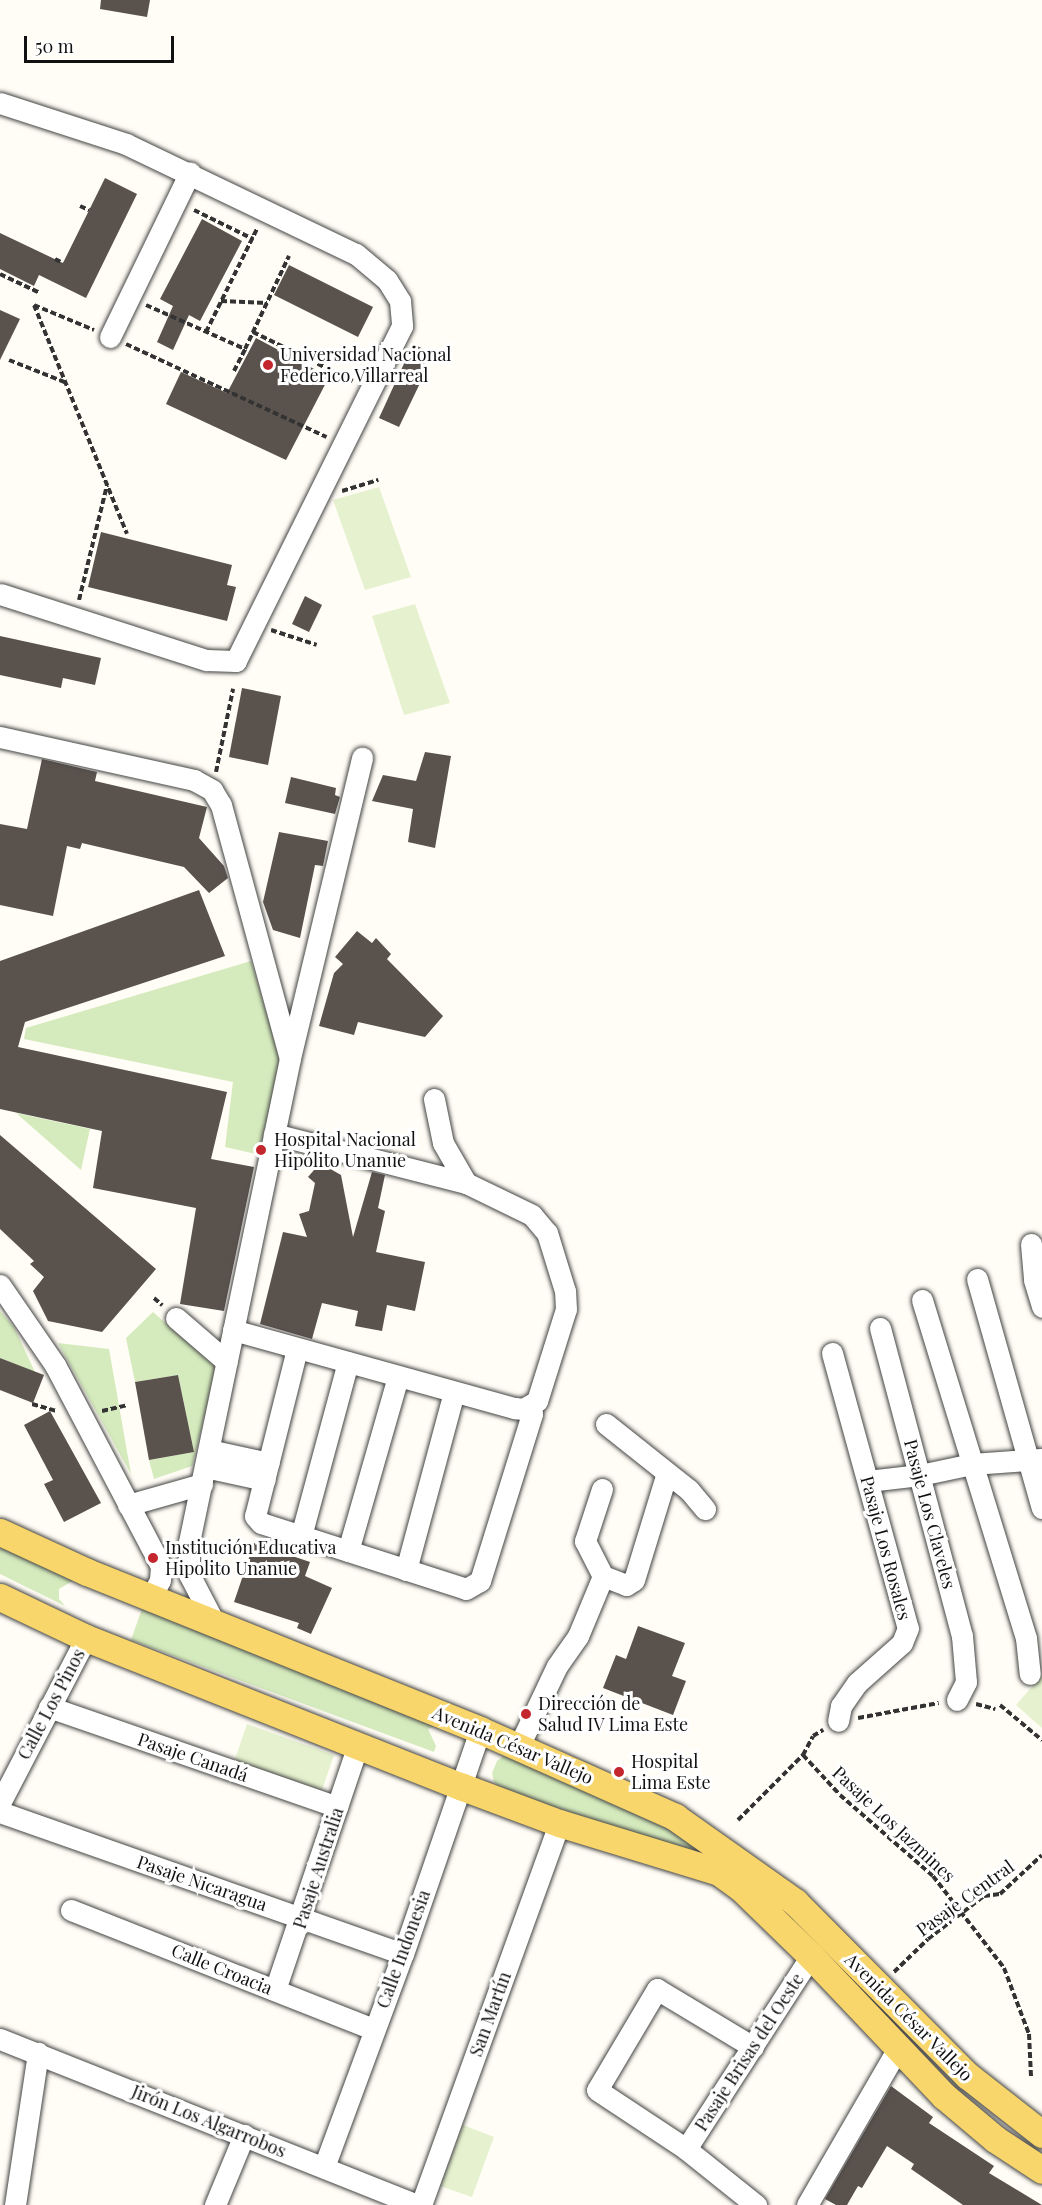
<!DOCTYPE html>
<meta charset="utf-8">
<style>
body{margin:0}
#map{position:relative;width:1042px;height:2205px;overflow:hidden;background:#fffdf5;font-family:"Playfair Display",serif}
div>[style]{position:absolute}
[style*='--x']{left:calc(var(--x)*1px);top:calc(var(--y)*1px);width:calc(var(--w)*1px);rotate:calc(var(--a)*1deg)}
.green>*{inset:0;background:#d5ebbd}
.pitch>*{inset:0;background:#e6f2cf}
.building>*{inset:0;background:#5a524d}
.path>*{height:4px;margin-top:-2px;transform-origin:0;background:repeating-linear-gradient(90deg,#333 0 6px,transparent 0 9px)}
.roads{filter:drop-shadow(0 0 2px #444) drop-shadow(0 0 2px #444)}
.minor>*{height:21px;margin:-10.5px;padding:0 10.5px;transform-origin:10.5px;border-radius:10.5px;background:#fff}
.major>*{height:27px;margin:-13.5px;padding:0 13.5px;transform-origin:13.5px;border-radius:13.5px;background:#f9d66b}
.dots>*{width:16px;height:16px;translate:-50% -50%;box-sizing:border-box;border:3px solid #fff;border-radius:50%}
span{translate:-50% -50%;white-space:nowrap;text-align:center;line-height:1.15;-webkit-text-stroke:6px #fff;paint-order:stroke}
.poi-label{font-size:18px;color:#111}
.left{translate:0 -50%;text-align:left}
.street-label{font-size:18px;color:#111}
.scale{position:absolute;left:24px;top:36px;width:150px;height:27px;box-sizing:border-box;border:3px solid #111;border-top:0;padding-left:8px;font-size:18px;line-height:21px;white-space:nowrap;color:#111;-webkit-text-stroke:4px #fff;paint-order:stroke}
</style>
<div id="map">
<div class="green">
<i style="clip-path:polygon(251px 961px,281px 1060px,260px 1155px,225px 1147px,233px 1082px,24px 1039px,26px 1028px)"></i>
<i style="clip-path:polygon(16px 1113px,90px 1129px,81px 1170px)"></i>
<i style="clip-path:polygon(0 1311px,14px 1327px,35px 1372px,0 1358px)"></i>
<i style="clip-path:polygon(153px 1312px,217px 1368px,192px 1466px,154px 1479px,149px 1460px,194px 1452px,178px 1375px,135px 1382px,126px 1338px)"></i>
<i style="clip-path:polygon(58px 1343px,109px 1349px,131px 1474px)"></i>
<i style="clip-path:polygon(0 1544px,74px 1580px,59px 1589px,59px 1599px,65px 1606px,0 1574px)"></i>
<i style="clip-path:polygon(143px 1606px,443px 1722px,428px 1729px,436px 1746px,434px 1752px,131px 1640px)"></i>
<i style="clip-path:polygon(505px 1755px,660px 1822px,693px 1843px,692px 1847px,688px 1850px,504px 1791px,494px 1782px,492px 1773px,497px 1761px)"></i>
</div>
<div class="pitch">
<i style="clip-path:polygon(379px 487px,411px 577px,365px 590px,333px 500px)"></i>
<i style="clip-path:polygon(415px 604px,450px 703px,404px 715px,372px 616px)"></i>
<i style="clip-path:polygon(1042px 1675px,1042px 1728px,1016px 1705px)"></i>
<i style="clip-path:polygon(247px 1724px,334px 1755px,321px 1793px,234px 1762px)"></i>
<i style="clip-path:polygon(463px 2125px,494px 2137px,472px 2197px,440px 2186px)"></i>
</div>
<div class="building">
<i style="clip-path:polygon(101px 0,150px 0,147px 17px,100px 9px)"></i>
<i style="clip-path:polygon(105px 178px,137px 194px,86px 298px,39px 275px,34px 286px,0 269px,0 233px,63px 263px)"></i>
<i style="clip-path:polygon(202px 219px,242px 241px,200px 321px,189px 315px,173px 350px,157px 342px,173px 306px,160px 299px)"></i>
<i style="clip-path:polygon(289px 265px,373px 307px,358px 337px,274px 295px)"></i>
<i style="clip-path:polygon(0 310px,20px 319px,0 360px)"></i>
<i style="clip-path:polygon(256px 338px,329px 377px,286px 460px,166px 404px,181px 372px,227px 393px)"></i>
<i style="clip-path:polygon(413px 344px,434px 354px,399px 427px,379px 418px)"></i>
<i style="clip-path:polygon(101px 532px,232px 565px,227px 585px,236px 587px,227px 621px,88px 587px)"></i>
<i style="clip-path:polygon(305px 596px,322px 605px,309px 632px,292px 624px)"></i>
<i style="clip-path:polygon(0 636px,101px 658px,95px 685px,63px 678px,61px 688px,0 675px)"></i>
<i style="clip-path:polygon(242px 688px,281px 696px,268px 765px,229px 757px)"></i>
<i style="clip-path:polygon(425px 752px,451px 756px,435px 848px,408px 842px,413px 809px,372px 801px,383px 775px,416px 781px)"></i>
<i style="clip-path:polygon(42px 759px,97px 772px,95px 781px,207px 807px,199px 838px,224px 866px,228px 878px,209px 893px,184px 867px,82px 843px,80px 849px,67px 846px,53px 916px,0 905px,0 824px,27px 829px)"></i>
<i style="clip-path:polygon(291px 777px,336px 788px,335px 795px,340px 797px,335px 814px,285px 803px)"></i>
<i style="clip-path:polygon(279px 832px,328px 841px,323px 866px,315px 865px,300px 938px,273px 930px,263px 902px)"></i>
<i style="clip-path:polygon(199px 890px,225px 956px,25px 1022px,18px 1047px,227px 1092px,211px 1159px,254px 1167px,224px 1311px,180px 1304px,196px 1208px,93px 1188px,102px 1131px,0 1109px,0 961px)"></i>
<i style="clip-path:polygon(357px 931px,372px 943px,376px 938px,391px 954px,387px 959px,443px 1016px,425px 1037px,358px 1022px,354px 1035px,319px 1026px,334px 973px,343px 964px,335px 957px)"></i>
<i style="clip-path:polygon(0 1135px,156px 1269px,102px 1332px,48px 1321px,33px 1291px,44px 1277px,30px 1264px,34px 1261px,0 1229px)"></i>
<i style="clip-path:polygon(320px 1163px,341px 1175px,353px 1237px,372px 1172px,385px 1175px,378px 1208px,385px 1211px,376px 1252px,425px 1262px,415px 1311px,387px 1305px,382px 1331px,355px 1326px,358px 1311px,322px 1303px,312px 1339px,260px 1324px,283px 1232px,307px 1237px,299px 1214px,309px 1211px,315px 1183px,308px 1177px)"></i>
<i style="clip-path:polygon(0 1358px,44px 1375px,33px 1403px,0 1390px)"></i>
<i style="clip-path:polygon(178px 1375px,194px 1452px,149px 1460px,135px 1382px)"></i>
<i style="clip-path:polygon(50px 1411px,101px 1503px,64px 1522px,44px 1484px,53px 1480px,24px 1425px)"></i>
<i style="clip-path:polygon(254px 1543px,310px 1562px,305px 1576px,332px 1588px,311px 1634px,297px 1628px,299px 1623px,234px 1602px)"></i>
<i style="clip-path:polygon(638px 1626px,685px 1643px,672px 1676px,686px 1681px,673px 1715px,603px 1688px,616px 1655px,626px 1659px)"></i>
<i style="clip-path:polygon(891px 2086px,933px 2117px,929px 2123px,994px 2166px,989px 2173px,1042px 2205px,963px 2205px,911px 2169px,914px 2164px,887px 2146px,862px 2188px,858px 2186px,847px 2205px,836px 2205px,825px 2199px)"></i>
</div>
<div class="path">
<i style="--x:80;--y:206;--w:10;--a:24"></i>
<i style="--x:194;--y:210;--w:66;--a:26.2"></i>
<i style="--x:55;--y:259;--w:9;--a:27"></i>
<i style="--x:0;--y:274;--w:44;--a:25.4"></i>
<i style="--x:221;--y:301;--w:46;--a:2.5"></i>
<i style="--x:34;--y:305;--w:65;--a:22.6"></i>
<i style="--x:34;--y:305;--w:247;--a:67.9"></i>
<i style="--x:146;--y:305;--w:108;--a:24"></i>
<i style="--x:245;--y:349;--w:103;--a:-64.7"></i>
<i style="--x:206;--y:332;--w:115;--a:-63.7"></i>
<i style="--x:253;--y:332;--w:111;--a:26.1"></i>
<i style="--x:126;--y:344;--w:221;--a:24.9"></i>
<i style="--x:9;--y:360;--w:62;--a:21.6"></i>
<i style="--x:234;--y:371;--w:25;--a:-63"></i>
<i style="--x:342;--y:491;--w:38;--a:-17"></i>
<i style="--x:79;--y:600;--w:118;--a:-76.3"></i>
<i style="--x:271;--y:630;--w:48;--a:18.1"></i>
<i style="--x:216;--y:772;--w:85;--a:-78.4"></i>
<i style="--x:154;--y:1298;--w:11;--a:41"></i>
<i style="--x:32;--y:1404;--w:25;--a:16"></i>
<i style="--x:102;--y:1411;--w:26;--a:-13"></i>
<i style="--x:976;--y:1704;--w:20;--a:15"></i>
<i style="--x:1000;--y:1705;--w:55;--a:39.8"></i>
<i style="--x:858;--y:1718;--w:82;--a:-10.5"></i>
<i style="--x:803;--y:1755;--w:54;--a:47.2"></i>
<i style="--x:840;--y:1795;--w:123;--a:41.1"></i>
<i style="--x:933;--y:1876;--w:116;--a:52.3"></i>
<i style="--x:1004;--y:1968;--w:71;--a:69.3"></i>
<i style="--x:1029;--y:2034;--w:43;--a:87.3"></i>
<i style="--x:738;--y:1820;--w:92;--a:-45"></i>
<i style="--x:803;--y:1755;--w:21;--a:-62"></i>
<i style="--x:813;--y:1736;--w:12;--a:-31"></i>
<i style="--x:894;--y:1972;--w:47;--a:-44.1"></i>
<i style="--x:928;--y:1939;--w:71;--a:-37.5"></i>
<i style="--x:984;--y:1896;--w:16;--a:-7"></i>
<i style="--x:1000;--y:1894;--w:57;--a:-42.9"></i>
</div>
<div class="roads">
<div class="minor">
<i style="--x:0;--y:103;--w:133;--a:18"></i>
<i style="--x:126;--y:144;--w:255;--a:25.6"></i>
<i style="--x:356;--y:254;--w:40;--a:40"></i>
<i style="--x:387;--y:280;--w:25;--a:58"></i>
<i style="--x:400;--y:301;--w:25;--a:85"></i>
<i style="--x:402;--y:326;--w:374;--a:116.4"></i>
<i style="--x:236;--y:661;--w:30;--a:-178"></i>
<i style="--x:206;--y:660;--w:216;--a:-162.2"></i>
<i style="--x:110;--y:337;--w:183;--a:-64.1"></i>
<i style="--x:0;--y:737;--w:199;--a:12.5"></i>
<i style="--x:194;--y:780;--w:21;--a:29"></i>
<i style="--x:212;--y:790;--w:17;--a:59"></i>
<i style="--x:221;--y:805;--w:259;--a:74.8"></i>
<i style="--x:274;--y:1134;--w:198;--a:14.3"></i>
<i style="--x:1031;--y:1244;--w:36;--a:85"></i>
<i style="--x:1034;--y:1280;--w:28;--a:73"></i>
<i style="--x:977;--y:1279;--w:238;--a:74.2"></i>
<i style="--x:0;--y:1285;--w:97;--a:55.5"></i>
<i style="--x:55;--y:1365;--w:227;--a:62.2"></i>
<i style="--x:161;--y:1566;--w:14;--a:94"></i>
<i style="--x:160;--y:1580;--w:20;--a:117"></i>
<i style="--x:922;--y:1300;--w:354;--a:72.9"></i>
<i style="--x:1026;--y:1638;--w:36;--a:84"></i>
<i style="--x:176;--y:1318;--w:67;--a:40.8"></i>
<i style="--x:880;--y:1328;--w:319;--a:75.1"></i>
<i style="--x:962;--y:1636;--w:46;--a:85"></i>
<i style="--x:966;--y:1682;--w:20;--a:117"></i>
<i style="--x:233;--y:1330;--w:293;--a:15.5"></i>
<i style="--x:515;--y:1408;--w:8;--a:7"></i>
<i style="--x:523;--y:1409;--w:16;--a:-30"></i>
<i style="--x:537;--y:1401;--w:96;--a:-72.5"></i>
<i style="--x:566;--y:1309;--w:18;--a:-93"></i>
<i style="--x:565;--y:1291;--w:61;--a:-107.2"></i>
<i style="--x:547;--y:1233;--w:23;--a:-130"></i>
<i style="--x:532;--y:1215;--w:73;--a:-154.1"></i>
<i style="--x:466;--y:1183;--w:46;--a:-119.9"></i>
<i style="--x:443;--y:1143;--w:45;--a:-101.6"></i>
<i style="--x:297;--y:1349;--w:172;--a:104.1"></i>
<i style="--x:255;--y:1516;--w:9;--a:49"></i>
<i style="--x:261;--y:1523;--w:215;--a:17.8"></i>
<i style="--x:466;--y:1589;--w:16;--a:-30"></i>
<i style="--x:480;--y:1581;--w:175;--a:-72.7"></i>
<i style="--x:532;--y:1414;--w:8;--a:-104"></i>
<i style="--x:832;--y:1353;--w:285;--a:74.6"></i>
<i style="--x:908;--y:1628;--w:16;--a:112"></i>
<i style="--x:902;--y:1643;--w:60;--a:138.4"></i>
<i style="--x:857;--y:1683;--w:28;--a:125"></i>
<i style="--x:841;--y:1706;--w:15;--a:101"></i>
<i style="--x:606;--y:1424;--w:106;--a:38.5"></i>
<i style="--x:689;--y:1490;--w:25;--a:50"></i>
<i style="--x:209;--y:1450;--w:61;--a:12.2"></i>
<i style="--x:205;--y:1467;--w:61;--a:12.2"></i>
<i style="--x:868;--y:1481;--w:52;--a:-6.6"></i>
<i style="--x:920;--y:1475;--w:53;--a:-11.9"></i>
<i style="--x:972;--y:1464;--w:69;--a:-4.1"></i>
<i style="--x:602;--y:1489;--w:55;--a:108.1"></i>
<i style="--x:585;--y:1541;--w:39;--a:63"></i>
<i style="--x:603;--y:1576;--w:25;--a:21"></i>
<i style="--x:626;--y:1585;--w:9;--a:-32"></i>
<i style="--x:634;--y:1580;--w:112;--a:-72.9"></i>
<i style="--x:128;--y:1505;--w:77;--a:-15.8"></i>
<i style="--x:301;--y:1536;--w:180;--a:-74.9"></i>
<i style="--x:348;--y:1551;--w:181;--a:-74"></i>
<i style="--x:406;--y:1570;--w:184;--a:-74.9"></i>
<i style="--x:215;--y:1624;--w:56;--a:-117.5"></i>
<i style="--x:189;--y:1574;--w:32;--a:-90"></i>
<i style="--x:189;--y:1542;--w:494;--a:-78.2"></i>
<i style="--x:290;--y:1058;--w:309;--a:-76.5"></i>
<i style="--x:49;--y:1707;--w:305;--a:19.1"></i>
<i style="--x:519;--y:1746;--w:89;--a:-64.6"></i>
<i style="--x:557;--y:1666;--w:37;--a:-55"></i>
<i style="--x:578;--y:1636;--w:65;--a:-67.4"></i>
<i style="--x:0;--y:1803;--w:186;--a:-62.5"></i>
<i style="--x:0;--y:1812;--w:427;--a:19.4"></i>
<i style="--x:71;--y:1910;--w:325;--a:21.5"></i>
<i style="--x:275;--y:1990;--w:259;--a:-71.3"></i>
<i style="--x:0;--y:2039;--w:449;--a:21.7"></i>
<i style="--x:753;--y:2047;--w:112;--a:-148.9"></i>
<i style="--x:657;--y:1989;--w:117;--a:120.7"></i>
<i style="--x:597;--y:2090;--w:107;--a:33.5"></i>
<i style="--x:686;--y:2149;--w:90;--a:38.7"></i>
<i style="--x:686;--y:2149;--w:230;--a:-57.1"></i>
<i style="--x:324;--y:2167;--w:227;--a:-69.7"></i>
<i style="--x:403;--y:1954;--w:237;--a:-71"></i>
<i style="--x:15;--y:2205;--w:154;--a:-81.4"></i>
<i style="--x:215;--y:2205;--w:76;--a:-67.5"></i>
<i style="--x:421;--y:2205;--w:406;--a:-70.1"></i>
<i style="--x:807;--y:2205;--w:181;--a:-59.9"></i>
</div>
<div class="major">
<i style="--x:0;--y:1532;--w:96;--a:24.7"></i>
<i style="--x:87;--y:1572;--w:424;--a:21.9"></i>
<i style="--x:480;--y:1730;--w:214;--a:24"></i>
<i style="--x:675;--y:1817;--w:147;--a:35.3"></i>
<i style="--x:795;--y:1902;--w:245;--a:45.2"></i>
<i style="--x:968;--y:2076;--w:94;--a:38.1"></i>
<i style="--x:0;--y:1597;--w:95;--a:25.5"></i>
<i style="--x:86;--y:1638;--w:402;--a:21.6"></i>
<i style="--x:460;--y:1786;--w:106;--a:20.5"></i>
<i style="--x:559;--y:1823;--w:167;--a:17"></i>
<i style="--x:719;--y:1872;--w:26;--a:36"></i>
<i style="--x:740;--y:1887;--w:99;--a:44.2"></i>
<i style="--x:811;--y:1956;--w:193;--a:46.5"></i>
<i style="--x:944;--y:2096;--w:67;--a:40.1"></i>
<i style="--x:995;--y:2139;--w:56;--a:33.4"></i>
</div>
</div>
<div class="dots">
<i style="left:268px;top:365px;background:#c4262e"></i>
<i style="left:261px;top:1150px;background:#c4262e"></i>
<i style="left:153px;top:1558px;background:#c4262e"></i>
<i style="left:526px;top:1714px;background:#c4262e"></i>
<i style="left:619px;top:1772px;background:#c4262e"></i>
</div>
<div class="poi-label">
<span class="left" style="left:280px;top:365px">Universidad Nacional<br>Federico Villarreal</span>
<span class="left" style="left:274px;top:1150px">Hospital Nacional<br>Hipólito Unanue</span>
<span class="left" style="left:165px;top:1558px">Institución Educativa<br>Hipolito Unanue</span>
<span class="left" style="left:538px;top:1714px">Dirección de<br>Salud IV Lima Este</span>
<span class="left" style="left:631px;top:1772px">Hospital<br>Lima Este</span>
</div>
<div class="street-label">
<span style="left:930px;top:1514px;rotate:75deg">Pasaje Los Claveles</span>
<span style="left:886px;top:1548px;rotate:75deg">Pasaje Los Rosales</span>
<span style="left:51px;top:1704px;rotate:-62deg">Calle Los Pinos</span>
<span style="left:513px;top:1745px;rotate:23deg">Avenida César Vallejo</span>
<span style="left:193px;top:1757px;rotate:19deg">Pasaje Canadá</span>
<span style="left:894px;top:1824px;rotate:43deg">Pasaje Los Jazmines</span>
<span style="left:318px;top:1868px;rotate:-72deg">Pasaje Australia</span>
<span style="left:202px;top:1883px;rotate:19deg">Pasaje Nicaragua</span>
<span style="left:965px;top:1898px;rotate:-36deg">Pasaje Central</span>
<span style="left:403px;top:1949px;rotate:-70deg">Calle Indonesia</span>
<span style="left:222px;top:1969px;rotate:22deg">Calle Croacia</span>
<span style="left:490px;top:2014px;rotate:-70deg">San Martín</span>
<span style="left:909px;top:2017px;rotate:45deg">Avenida César Vallejo</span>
<span style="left:749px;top:2052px;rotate:-57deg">Pasaje Brisas del Oeste</span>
<span style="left:209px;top:2121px;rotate:22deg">Jirón Los Algarrobos</span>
</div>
<div class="scale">50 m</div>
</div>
